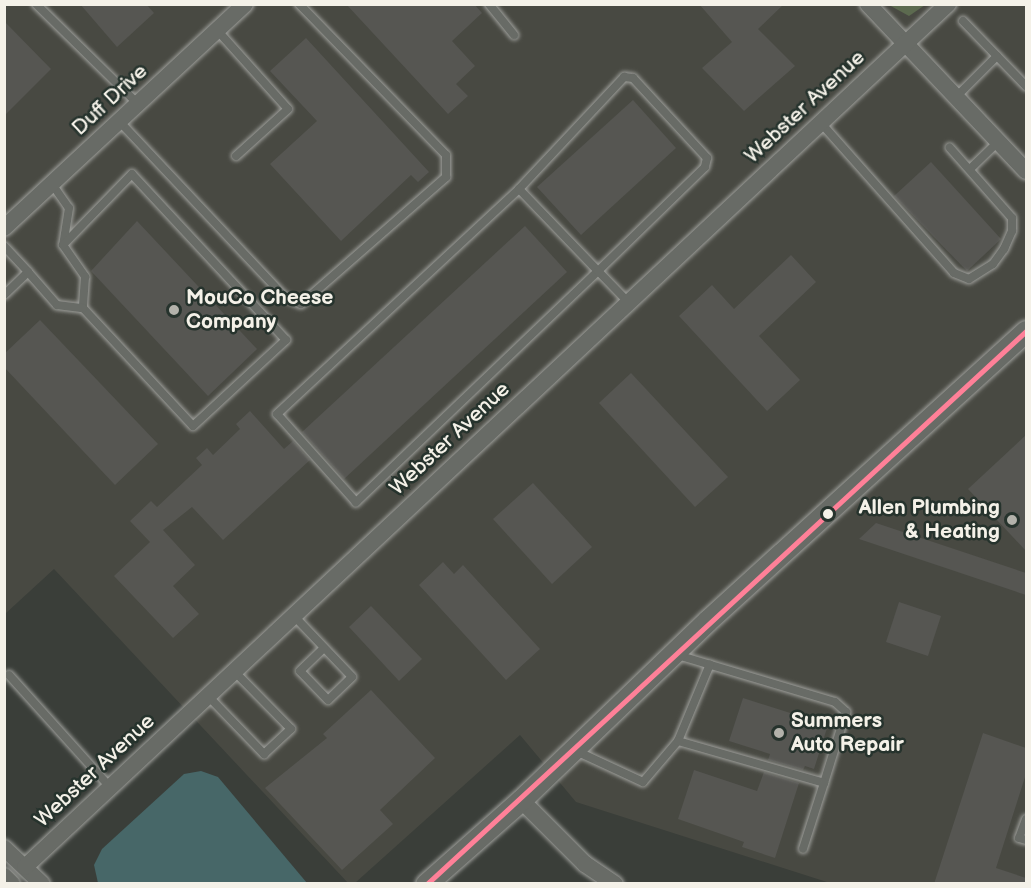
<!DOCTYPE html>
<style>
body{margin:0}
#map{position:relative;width:1031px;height:888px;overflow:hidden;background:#3a3e39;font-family:"Balsamiq Sans",sans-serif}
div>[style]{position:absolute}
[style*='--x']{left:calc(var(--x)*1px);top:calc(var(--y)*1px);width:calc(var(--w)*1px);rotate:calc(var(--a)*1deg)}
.built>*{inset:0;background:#484942}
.green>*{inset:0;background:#5c6a4f}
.water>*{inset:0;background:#476768}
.building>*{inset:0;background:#565652}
.roads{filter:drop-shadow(0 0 2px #9e9f9b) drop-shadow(0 0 2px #9e9f9b)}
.service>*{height:8px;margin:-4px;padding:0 4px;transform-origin:4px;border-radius:4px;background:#686b66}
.minor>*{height:16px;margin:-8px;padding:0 8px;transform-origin:8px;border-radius:8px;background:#686b66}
.tertiary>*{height:21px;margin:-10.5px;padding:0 10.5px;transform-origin:10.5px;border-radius:10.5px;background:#686b66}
.bus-1>*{height:4.5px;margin:-2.25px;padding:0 2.25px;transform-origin:2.25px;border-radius:2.25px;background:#ff8098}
.dots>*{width:16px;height:16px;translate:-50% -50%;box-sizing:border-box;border:3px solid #26332d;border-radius:50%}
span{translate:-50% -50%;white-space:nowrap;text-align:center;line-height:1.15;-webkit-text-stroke:5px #26332d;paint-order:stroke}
.street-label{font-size:21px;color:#f4f1e8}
.poi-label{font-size:21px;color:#f4f1e8;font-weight:700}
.left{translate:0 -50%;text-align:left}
.right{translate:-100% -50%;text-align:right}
.frame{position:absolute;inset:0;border:6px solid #f4f1e8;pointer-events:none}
</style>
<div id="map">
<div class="built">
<i style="clip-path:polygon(5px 5px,1026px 5px,1026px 883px,830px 883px,576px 802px,520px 735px,355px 883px,348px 883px,54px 569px,5px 614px)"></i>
</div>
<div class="green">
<i style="clip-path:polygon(889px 5px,925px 5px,909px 16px)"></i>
</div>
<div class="water">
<i style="clip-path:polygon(201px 771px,218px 777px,307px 883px,98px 883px,94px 865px,102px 849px,184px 774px)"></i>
</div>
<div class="building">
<i style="clip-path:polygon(80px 4px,146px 4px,154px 13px,117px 47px)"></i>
<i style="clip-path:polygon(346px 4px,474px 4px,482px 13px,452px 41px,475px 66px,456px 84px,468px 96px,448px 114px)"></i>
<i style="clip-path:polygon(699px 4px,784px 4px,758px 29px,795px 66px,744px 111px,702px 68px,732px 42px)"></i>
<i style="clip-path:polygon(4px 21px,51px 69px,4px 116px)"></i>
<i style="clip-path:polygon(306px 38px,429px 172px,418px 182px,411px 175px,341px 241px,270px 164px,317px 121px,270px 71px)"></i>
<i style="clip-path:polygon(633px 100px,676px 148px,581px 235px,537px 187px)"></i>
<i style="clip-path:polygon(931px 162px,1001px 239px,967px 271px,894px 196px)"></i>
<i style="clip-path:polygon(137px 221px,257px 349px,208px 396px,91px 271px)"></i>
<i style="clip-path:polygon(525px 226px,567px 272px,344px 479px,302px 432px)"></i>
<i style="clip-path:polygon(791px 255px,816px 282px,759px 336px,800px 380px,767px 411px,679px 316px,712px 285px,734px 309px)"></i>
<i style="clip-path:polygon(40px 320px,158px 444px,115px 485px,4px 367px,4px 354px)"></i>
<i style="clip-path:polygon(631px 373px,728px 477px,695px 507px,599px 403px)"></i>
<i style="clip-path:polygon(250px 411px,284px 449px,293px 441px,310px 460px,223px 540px,192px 507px,163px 530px,195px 565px,173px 586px,199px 614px,173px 638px,114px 576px,150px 542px,130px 521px,151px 501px,157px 507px,202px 465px,196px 458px,207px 448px,213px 455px,240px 429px,236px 424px)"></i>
<i style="clip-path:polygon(1026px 435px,1026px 551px,968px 489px)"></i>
<i style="clip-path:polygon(533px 483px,592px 547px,552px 584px,493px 519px)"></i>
<i style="clip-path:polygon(876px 523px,1026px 573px,1026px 595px,859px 539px)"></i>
<i style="clip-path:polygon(443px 562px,454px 574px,463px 565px,540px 649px,506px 680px,419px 585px)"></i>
<i style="clip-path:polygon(899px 602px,941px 616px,928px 656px,886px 642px)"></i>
<i style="clip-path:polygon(371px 606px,422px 659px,399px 681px,349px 627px)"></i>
<i style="clip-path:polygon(371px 690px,435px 758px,380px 810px,393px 824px,342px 870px,265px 788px,327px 738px,323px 734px)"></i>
<i style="clip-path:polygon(743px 698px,828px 725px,814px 769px,805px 766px,803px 770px,768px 760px,770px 754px,729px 741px)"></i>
<i style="clip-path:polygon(983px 733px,1026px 748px,1026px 774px,996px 868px,1026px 878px,1026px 884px,934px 884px)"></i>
<i style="clip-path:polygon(694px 770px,757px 791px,764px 772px,799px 783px,775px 858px,742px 847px,744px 842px,678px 819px)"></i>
</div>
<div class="roads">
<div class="service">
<i style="--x:36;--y:4;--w:143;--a:44.4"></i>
<i style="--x:489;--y:4;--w:40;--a:51"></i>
<i style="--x:963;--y:21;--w:91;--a:45.9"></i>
<i style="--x:217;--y:30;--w:106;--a:48.1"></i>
<i style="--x:288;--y:109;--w:70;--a:137.9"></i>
<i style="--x:956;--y:97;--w:58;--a:-45"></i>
<i style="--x:119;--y:121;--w:242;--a:46.7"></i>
<i style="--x:285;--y:297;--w:17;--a:24"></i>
<i style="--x:301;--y:304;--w:193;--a:-41.2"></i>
<i style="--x:446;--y:177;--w:22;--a:-90"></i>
<i style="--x:446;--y:155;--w:211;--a:-134.2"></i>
<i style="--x:821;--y:123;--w:200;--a:48.4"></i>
<i style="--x:954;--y:273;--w:16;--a:22"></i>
<i style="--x:969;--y:279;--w:28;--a:-32"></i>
<i style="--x:993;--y:264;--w:19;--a:-54"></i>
<i style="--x:1004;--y:249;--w:20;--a:-66"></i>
<i style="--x:1012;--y:231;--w:13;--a:-90"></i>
<i style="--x:1012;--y:218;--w:94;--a:-131.5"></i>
<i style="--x:970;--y:169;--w:40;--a:-44"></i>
<i style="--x:52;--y:184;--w:29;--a:55"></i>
<i style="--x:69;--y:208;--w:37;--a:99"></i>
<i style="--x:63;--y:245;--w:39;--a:55"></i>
<i style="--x:85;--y:277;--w:31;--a:94"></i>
<i style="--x:83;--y:308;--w:161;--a:47"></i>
<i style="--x:193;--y:426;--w:127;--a:-42.8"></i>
<i style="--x:286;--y:340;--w:226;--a:-132.9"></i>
<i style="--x:132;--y:174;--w:99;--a:134.2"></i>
<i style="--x:519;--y:189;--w:154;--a:-46.8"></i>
<i style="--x:624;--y:77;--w:9;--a:6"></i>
<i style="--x:633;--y:78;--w:109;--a:47.2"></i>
<i style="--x:707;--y:158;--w:9;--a:103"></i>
<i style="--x:705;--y:167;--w:149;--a:135.8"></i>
<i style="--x:598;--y:271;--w:335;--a:136.3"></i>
<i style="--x:356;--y:502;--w:118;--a:-131.9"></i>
<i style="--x:277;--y:414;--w:330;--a:-42.9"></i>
<i style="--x:519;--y:189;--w:114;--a:46.1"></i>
<i style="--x:598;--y:271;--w:45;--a:45.9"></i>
<i style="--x:4;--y:246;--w:35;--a:47"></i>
<i style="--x:28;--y:272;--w:33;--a:136"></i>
<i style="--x:28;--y:272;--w:44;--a:48.7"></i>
<i style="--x:57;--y:305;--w:26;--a:7"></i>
<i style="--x:294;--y:616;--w:84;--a:46.4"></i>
<i style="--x:352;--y:677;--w:33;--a:136"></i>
<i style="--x:328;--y:700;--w:40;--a:-134"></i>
<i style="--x:300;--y:671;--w:33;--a:-44"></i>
<i style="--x:674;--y:654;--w:168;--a:16.6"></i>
<i style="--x:835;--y:702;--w:15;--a:42"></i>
<i style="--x:846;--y:712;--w:74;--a:107.2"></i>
<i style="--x:9;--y:675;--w:151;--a:48"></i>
<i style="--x:208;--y:696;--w:81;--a:46"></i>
<i style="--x:264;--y:754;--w:37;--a:-43"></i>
<i style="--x:291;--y:729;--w:81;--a:-134.5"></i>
<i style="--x:678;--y:741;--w:83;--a:-67.4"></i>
<i style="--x:574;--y:750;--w:76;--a:24.9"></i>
<i style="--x:643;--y:782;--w:54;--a:-49.5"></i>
<i style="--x:678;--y:741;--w:152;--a:16"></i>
<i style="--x:824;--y:783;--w:69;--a:107.7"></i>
<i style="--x:1026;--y:819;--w:20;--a:110"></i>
<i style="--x:1019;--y:838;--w:7;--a:16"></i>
</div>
<div class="minor">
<i style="--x:868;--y:4;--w:230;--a:46.6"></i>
<i style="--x:4;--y:228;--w:329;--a:-42.9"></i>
<i style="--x:521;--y:800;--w:91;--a:45"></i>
<i style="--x:585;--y:864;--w:36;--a:34"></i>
<i style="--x:4;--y:848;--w:52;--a:43.5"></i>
<i style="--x:25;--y:867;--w:1264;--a:-43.08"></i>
<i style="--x:4;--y:876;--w:11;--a:45"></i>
</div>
<div class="tertiary">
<i style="--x:426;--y:884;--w:127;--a:-41.5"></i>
<i style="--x:521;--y:800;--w:258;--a:-43.9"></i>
<i style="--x:707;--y:621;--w:431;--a:-42.3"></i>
</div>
</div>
<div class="bus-1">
<i style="--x:427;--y:884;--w:815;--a:-42.71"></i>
</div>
<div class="dots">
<i style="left:174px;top:310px;background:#b3b2ab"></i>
<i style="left:828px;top:514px;background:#f4f1e8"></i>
<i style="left:1012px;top:520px;background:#b3b2ab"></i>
<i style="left:779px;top:733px;background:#b3b2ab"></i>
</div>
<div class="street-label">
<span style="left:110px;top:100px;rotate:-43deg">Duff Drive</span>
<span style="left:805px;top:107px;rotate:-43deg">Webster Avenue</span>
<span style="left:450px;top:439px;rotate:-43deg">Webster Avenue</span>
<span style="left:95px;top:771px;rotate:-43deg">Webster Avenue</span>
</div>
<div class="poi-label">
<span class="left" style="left:186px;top:310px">MouCo Cheese<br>Company</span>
<span class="right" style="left:1000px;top:520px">Allen Plumbing<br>&amp; Heating</span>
<span class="left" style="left:791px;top:733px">Summers<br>Auto Repair</span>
</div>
<div class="frame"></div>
</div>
